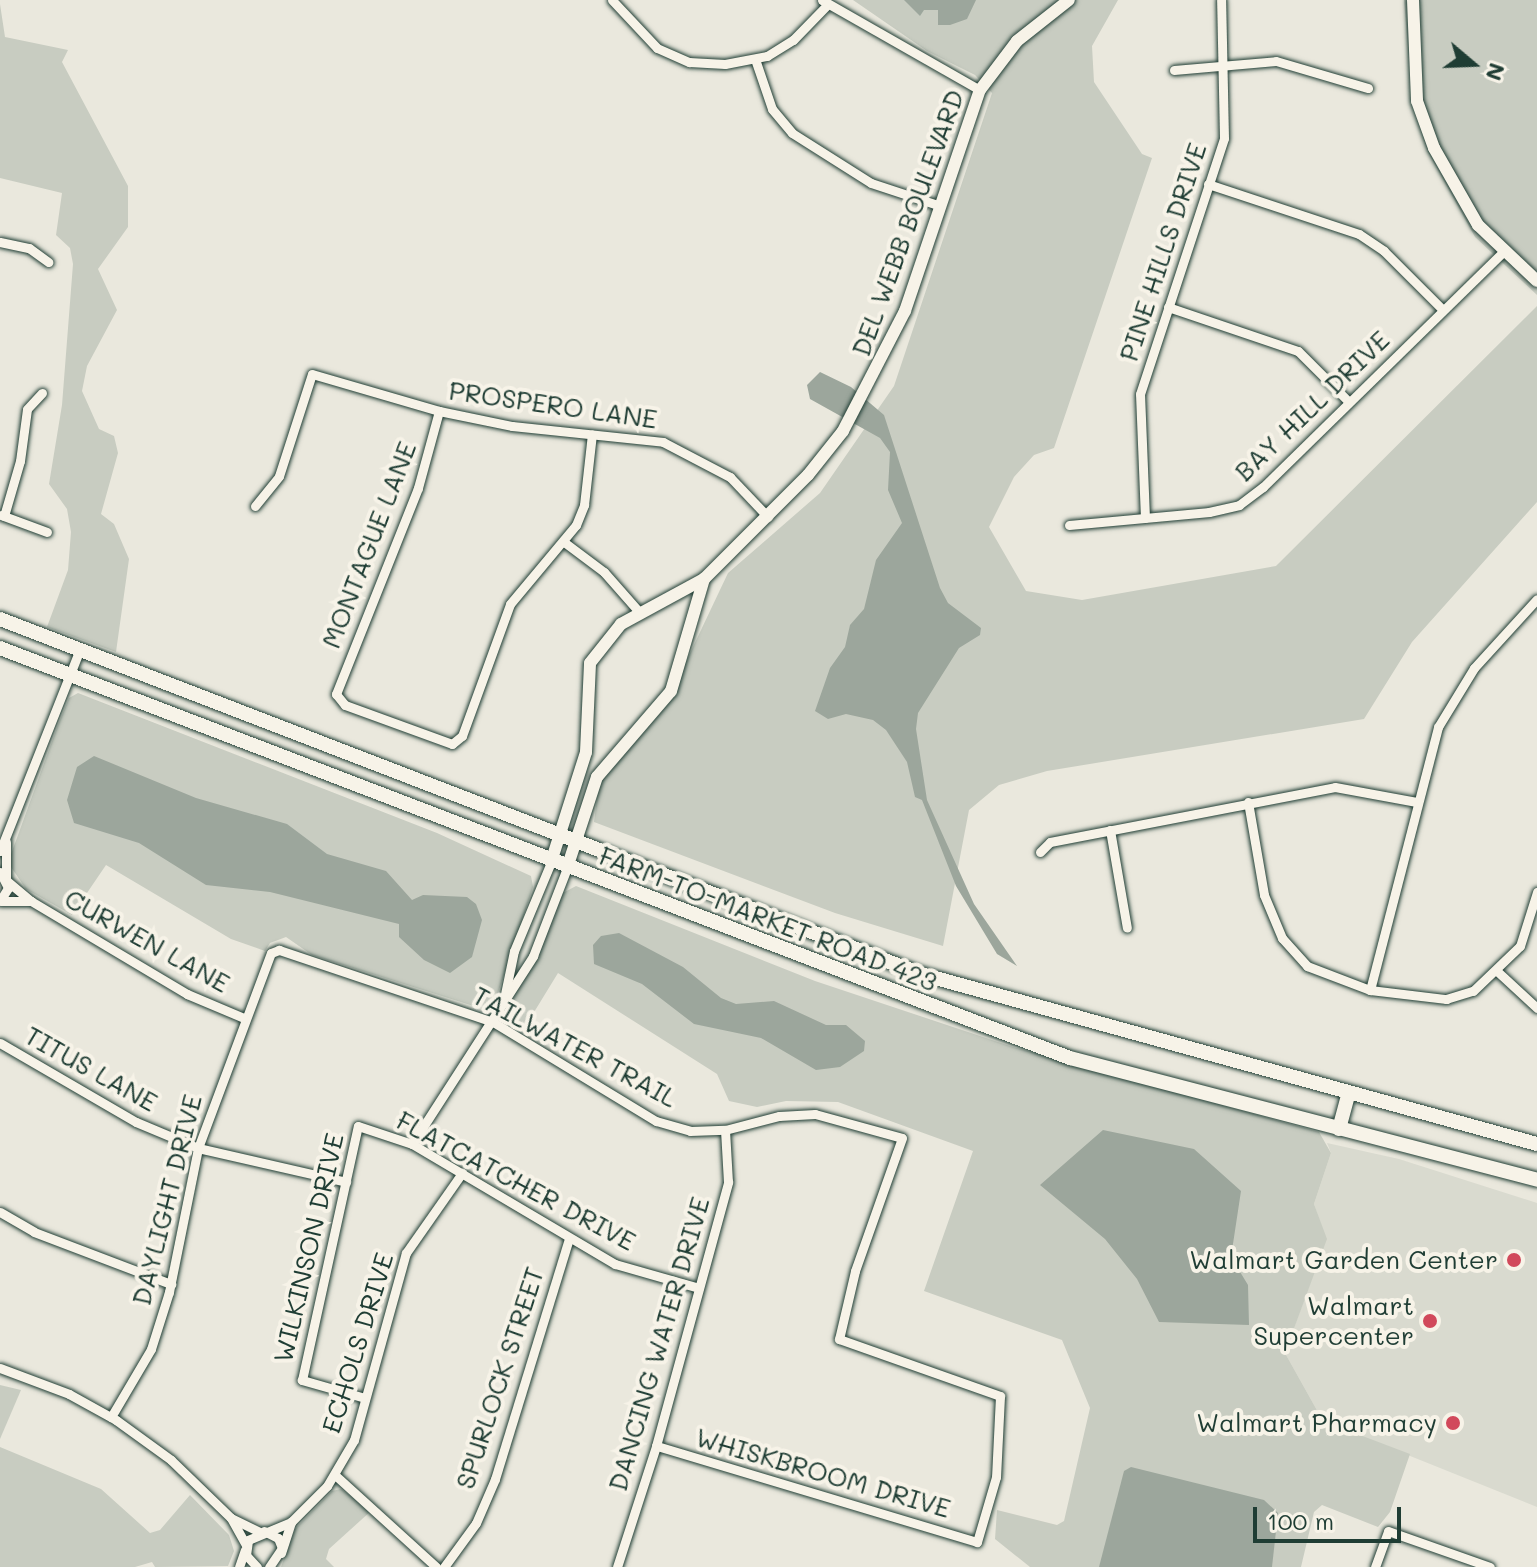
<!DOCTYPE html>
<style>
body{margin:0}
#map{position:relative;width:1537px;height:1567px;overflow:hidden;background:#eae8dd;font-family:Mali,sans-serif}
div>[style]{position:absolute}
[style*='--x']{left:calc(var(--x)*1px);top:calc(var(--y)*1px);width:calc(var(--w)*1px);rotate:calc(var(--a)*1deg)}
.built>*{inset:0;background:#d9dacf}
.green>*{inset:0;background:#c8ccc1}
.water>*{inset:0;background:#9ca69c}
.roads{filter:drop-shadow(0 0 2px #1f3d34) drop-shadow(0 0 2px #1f3d34)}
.street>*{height:9px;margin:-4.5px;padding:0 4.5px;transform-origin:4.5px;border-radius:4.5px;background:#f7f3e8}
.secondary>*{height:12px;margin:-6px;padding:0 6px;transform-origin:6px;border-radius:6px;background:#f7f3e8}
.primary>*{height:14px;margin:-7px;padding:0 7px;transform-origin:7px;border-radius:7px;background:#f7f3e8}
.dots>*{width:22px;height:22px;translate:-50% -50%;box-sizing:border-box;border:4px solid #f7f3e8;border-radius:50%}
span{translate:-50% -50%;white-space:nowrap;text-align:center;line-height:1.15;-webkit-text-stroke:8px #f7f3e8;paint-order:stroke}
.street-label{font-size:26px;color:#1f3d34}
.poi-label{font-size:26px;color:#1f3d34}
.right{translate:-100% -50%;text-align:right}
.north{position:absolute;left:1433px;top:24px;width:80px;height:80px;-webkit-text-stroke:6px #f7f3e8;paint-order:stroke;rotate:109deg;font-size:22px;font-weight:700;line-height:32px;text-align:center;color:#1f3d34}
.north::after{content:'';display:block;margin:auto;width:28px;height:36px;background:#1f3d34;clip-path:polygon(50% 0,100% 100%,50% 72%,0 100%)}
.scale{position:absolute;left:1253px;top:1507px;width:148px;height:36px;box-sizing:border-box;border:4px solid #1f3d34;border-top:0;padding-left:10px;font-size:24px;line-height:28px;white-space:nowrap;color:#1f3d34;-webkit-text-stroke:6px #f7f3e8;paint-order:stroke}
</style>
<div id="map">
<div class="built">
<i style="clip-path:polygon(1327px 1143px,1399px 1159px,1537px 1203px,1537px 1507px,1323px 1421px,1285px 1353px,1326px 1239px,1314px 1204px,1331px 1153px)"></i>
</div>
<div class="green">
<i style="clip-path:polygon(853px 0,1118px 0,1092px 46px,1094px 82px,1142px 154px,1152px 158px,1054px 448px,1034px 455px,1014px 477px,989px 527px,1026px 591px,1082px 600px,1276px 566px,1537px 306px,1537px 502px,1412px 642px,1364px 719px,1047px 771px,999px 785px,969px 810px,943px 946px,835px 913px,594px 822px,599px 783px,683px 668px,728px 573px,820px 493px,894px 386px,992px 93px,975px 75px,927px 51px)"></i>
<i style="clip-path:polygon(1404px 0,1537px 0,1537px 295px,1475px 237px,1428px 152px,1413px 105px)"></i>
<i style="clip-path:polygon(0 4px,5px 37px,68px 50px,62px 62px,128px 186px,128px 227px,98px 269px,117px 310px,87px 366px,82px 391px,99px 429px,114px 436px,118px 453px,101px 514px,114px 524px,129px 559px,116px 652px,47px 627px,68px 570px,71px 532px,67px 509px,49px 484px,62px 405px,73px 264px,70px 248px,56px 235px,62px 193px,0 178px)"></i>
<i style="clip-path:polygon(78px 693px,437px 833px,531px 876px,533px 887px,494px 1005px,483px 1009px,312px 955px,286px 937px,270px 943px,265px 951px,231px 939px,106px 865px,72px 915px,26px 889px,11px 867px,10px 857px,58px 725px,69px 698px)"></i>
<i style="clip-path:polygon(576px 886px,815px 981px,1013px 1047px,1319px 1132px,1331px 1153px,1314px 1204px,1327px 1239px,1285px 1353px,1323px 1421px,1410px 1454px,1390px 1512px,1378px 1527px,1322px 1505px,1314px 1512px,1301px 1567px,1030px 1567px,995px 1539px,997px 1510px,1057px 1525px,1064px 1521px,1090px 1408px,1062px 1340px,924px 1291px,973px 1151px,838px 1102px,786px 1101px,757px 1107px,729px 1101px,717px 1074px,558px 973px,528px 1022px,517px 1029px,507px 1011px,517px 988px,561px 894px)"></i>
<i style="clip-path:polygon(0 1385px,21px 1390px,0 1439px)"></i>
<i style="clip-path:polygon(0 1447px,101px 1489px,150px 1533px,160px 1530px,190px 1495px,229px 1535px,234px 1551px,228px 1566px,155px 1567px,152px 1562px,135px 1567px,0 1567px)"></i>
<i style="clip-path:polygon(341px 1489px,371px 1511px,329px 1549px,326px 1559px,334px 1567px,281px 1567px,295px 1529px,332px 1491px)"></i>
</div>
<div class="water">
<i style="clip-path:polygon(904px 0,976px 0,967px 19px,950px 25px,938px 25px,938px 10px,924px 10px,920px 16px)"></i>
<i style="clip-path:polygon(820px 372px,851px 387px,884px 415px,940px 588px,948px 603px,981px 628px,980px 635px,959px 648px,918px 713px,916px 729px,927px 800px,974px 904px,1017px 966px,997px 954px,956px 886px,922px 800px,915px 797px,907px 762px,886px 730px,873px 720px,846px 714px,828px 719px,815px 711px,830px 668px,845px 647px,850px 625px,864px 609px,876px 560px,902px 523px,888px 490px,890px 452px,880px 438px,810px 399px,807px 385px)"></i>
<i style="clip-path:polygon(94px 756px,196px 798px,287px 824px,327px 854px,386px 871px,412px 900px,423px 895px,467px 897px,476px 904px,482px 920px,472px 957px,450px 973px,424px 960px,399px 937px,399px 924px,270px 892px,206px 885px,139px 843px,74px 823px,67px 800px,77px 767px)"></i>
<i style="clip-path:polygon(619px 933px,683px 967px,721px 998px,736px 1004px,774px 1001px,826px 1025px,846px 1025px,865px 1041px,864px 1051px,840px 1067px,816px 1070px,761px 1038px,694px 1024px,642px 984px,594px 964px,593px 945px,601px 936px)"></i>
<i style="clip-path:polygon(1103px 1130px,1194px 1149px,1241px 1191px,1231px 1257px,1248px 1285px,1249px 1325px,1159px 1322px,1137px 1279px,1105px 1239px,1040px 1185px)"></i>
<i style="clip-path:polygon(1131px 1467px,1264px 1500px,1278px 1513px,1272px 1567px,1099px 1567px,1124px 1471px)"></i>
</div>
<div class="roads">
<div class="street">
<i style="--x:612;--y:0;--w:66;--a:46.8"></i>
<i style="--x:657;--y:48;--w:35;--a:24"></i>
<i style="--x:689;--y:62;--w:36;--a:3"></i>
<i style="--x:725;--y:64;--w:43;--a:-10.8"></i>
<i style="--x:767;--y:56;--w:31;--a:-32"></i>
<i style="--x:793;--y:40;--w:49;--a:-45.8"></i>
<i style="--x:822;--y:0;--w:182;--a:29.7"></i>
<i style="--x:755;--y:59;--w:53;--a:71.2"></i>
<i style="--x:772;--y:109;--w:31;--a:50"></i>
<i style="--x:792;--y:133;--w:93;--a:32.3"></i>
<i style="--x:871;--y:183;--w:71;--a:18.2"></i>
<i style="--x:1174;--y:70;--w:102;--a:-5"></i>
<i style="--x:1276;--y:61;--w:96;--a:16.4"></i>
<i style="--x:1208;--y:184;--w:159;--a:18.3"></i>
<i style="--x:1359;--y:234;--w:30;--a:34"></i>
<i style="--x:1384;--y:251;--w:83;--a:45"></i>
<i style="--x:0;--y:242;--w:30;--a:12"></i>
<i style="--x:29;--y:248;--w:24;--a:36"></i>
<i style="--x:1168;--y:307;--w:137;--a:18.7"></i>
<i style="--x:1298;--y:351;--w:72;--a:45"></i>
<i style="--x:439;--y:411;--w:80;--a:105.3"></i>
<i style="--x:418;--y:488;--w:222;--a:111.7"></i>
<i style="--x:336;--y:694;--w:14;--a:51"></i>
<i style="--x:345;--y:705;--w:114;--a:20"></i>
<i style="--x:452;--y:744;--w:13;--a:-39"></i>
<i style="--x:462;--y:736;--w:140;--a:-70"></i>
<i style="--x:510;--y:604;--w:103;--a:-50.1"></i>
<i style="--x:576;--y:525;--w:22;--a:-68"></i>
<i style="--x:584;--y:505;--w:71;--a:-83.6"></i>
<i style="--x:255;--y:506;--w:38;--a:-51"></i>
<i style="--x:279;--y:476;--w:107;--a:-72.1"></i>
<i style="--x:312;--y:374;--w:132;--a:16.2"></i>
<i style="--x:439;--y:411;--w:75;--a:11.6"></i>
<i style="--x:512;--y:426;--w:152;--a:6"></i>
<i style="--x:663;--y:442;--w:76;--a:27.6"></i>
<i style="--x:730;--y:477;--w:55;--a:46.5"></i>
<i style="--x:1;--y:515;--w:49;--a:20.3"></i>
<i style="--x:4;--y:516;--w:57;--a:-73.8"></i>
<i style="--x:20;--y:461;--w:52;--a:-82.3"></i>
<i style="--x:27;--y:409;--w:22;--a:-47"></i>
<i style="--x:1145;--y:518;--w:124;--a:-92.3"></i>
<i style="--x:1140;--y:394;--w:269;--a:-71.8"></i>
<i style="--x:1224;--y:138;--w:138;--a:-91.2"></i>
<i style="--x:1069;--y:525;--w:141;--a:-5.3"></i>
<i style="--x:1209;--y:512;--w:31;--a:-13"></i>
<i style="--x:1239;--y:505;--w:30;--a:-37"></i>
<i style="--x:1263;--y:487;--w:336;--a:-44.4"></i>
<i style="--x:564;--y:542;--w:50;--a:36.9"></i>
<i style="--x:604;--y:572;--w:55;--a:48.7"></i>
<i style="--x:1248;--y:802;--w:94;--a:80.2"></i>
<i style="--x:1264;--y:895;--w:47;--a:67.3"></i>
<i style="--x:1282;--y:938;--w:38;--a:48"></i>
<i style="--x:1307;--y:966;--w:67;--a:20.9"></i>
<i style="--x:1370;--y:990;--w:77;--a:6.8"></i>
<i style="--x:1446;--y:999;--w:28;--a:-17"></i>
<i style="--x:1473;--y:991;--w:65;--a:-43.8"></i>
<i style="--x:1520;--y:946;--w:57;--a:-72.5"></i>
<i style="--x:1110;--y:830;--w:99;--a:80.2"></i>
<i style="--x:6;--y:842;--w:37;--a:90"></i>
<i style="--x:0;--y:851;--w:217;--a:-68.4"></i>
<i style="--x:1040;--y:852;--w:14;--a:-45"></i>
<i style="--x:1050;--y:842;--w:290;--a:-10.9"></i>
<i style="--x:1335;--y:787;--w:83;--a:10.4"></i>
<i style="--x:0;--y:872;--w:18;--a:63"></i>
<i style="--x:8;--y:888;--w:15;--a:122"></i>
<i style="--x:7;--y:881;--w:31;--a:40"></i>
<i style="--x:31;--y:901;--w:182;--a:30.8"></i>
<i style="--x:187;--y:994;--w:62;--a:22.8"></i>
<i style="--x:1;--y:901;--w:30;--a:0"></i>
<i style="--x:1498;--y:972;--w:53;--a:42.7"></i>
<i style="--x:1370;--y:990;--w:272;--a:-75.5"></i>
<i style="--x:1438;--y:727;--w:69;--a:-58.6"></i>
<i style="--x:1474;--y:668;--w:93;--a:-47.6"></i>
<i style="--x:505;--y:994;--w:44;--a:-78.2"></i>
<i style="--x:514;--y:951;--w:96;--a:-67.4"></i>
<i style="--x:0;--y:1043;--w:157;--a:30.2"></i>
<i style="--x:136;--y:1122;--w:67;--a:22.8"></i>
<i style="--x:198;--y:1148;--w:152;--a:12.9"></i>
<i style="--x:412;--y:1144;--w:224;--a:-57.2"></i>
<i style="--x:533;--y:956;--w:94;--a:-68.9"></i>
<i style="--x:0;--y:1212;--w:39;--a:30"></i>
<i style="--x:34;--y:1232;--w:147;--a:20.8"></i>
<i style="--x:0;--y:1368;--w:74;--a:20.6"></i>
<i style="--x:69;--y:1394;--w:54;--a:29"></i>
<i style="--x:116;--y:1420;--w:68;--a:36"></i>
<i style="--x:171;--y:1460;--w:83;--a:44"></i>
<i style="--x:231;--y:1518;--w:32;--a:26"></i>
<i style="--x:365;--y:1398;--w:66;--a:-164.1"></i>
<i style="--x:302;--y:1380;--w:260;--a:-77.6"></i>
<i style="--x:358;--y:1126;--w:57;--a:18.4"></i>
<i style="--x:412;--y:1144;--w:236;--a:30.6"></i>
<i style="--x:615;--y:1264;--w:87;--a:15.9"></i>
<i style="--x:111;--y:1417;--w:79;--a:-59.5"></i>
<i style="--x:151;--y:1349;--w:60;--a:-72.5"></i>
<i style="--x:169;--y:1292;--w:147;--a:-78.6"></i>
<i style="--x:198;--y:1148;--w:208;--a:-69.5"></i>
<i style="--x:271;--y:953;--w:9;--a:-21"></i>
<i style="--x:279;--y:950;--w:226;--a:18.6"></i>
<i style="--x:493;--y:1022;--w:191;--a:31.3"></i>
<i style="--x:656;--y:1121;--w:35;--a:16"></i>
<i style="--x:690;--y:1131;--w:35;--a:-2"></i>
<i style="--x:725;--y:1130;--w:56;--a:-14.5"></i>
<i style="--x:779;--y:1116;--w:36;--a:-3"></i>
<i style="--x:815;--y:1114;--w:90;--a:15.4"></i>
<i style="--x:902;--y:1138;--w:141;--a:109.5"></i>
<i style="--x:855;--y:1271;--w:70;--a:103.2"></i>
<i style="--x:839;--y:1339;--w:171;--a:19.5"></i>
<i style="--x:1000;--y:1396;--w:81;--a:92.8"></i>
<i style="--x:996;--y:1477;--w:68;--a:106.3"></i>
<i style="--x:977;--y:1542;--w:335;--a:-163.3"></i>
<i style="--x:335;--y:1475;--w:137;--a:42.3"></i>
<i style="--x:231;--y:1518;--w:31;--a:61"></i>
<i style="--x:264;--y:1531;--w:16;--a:27"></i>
<i style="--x:278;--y:1538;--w:11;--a:68"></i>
<i style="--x:282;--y:1548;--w:23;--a:124"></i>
<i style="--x:281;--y:1553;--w:33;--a:-72"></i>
<i style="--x:291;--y:1522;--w:51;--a:-45"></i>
<i style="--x:327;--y:1486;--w:53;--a:-59.6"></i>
<i style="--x:354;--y:1440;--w:194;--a:-74.5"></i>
<i style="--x:406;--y:1253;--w:98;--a:-55"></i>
<i style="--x:239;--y:1567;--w:18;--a:-71"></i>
<i style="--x:257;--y:1567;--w:16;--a:-133"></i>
<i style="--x:246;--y:1555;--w:15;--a:-82"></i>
<i style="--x:248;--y:1540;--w:47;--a:-22.7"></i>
<i style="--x:444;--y:1567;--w:54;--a:-54"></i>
<i style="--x:476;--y:1523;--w:48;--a:-66.6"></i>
<i style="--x:495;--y:1479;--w:251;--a:-72.9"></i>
<i style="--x:617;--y:1567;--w:127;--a:-72.1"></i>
<i style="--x:656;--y:1446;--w:274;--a:-74.7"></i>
<i style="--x:728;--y:1182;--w:52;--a:-93.3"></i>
<i style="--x:1375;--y:1567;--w:38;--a:-70"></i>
<i style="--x:1388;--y:1531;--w:108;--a:19.4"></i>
</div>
<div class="secondary">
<i style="--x:1413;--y:0;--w:101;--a:87.7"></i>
<i style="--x:1417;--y:101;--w:50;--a:70.1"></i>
<i style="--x:1434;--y:148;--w:89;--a:60.3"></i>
<i style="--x:1478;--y:225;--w:81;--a:43.5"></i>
<i style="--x:551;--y:862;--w:115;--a:-72.3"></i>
<i style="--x:586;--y:752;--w:89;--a:-87.4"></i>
<i style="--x:590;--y:663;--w:50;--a:-51.5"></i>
<i style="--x:621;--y:624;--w:94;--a:-28.5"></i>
<i style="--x:704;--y:579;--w:147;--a:-45"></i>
<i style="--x:808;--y:475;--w:56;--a:-51.5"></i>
<i style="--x:843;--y:431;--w:135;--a:-62.7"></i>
<i style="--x:905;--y:311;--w:233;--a:-71.3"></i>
<i style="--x:980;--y:90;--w:61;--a:-52.9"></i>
<i style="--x:1017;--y:41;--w:66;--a:-38.3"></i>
<i style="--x:567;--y:868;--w:96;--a:-71.8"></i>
<i style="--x:597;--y:777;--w:113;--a:-49.3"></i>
<i style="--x:671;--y:691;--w:117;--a:-73.6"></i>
</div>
<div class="primary">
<i style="--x:0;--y:619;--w:987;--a:21.08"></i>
<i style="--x:921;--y:974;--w:639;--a:15.43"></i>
<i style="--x:0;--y:648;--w:1146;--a:20.97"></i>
<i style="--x:1070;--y:1058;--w:483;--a:14.6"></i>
<i style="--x:1339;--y:1129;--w:35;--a:-75"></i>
</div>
</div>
<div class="dots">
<i style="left:1514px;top:1260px;background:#d1495b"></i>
<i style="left:1430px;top:1321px;background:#d1495b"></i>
<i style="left:1453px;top:1423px;background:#d1495b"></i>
</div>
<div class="street-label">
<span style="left:908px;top:223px;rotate:-70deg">DEL WEBB BOULEVARD</span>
<span style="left:1163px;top:252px;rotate:-72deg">PINE HILLS DRIVE</span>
<span style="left:553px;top:405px;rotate:8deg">PROSPERO LANE</span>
<span style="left:1312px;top:406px;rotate:-44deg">BAY HILL DRIVE</span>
<span style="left:369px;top:545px;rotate:-69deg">MONTAGUE LANE</span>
<span style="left:768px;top:919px;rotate:21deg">FARM-TO-MARKET ROAD 423</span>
<span style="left:147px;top:941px;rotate:29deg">CURWEN LANE</span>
<span style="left:575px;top:1047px;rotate:28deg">TAILWATER TRAIL</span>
<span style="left:91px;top:1069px;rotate:29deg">TITUS LANE</span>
<span style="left:516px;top:1181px;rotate:28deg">FLATCATCHER DRIVE</span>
<span style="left:167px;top:1200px;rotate:-76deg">DAYLIGHT DRIVE</span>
<span style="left:309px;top:1248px;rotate:-77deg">WILKINSON DRIVE</span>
<span style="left:358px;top:1343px;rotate:-73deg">ECHOLS DRIVE</span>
<span style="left:659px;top:1344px;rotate:-74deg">DANCING WATER DRIVE</span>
<span style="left:500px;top:1378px;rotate:-72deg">SPURLOCK STREET</span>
<span style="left:823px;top:1473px;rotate:16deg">WHISKBROOM DRIVE</span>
</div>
<div class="poi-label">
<span class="right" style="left:1498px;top:1260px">Walmart Garden Center</span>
<span class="right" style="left:1414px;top:1321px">Walmart<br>Supercenter</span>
<span class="right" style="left:1437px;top:1423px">Walmart Pharmacy</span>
</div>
<div class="north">N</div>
<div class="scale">100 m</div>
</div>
